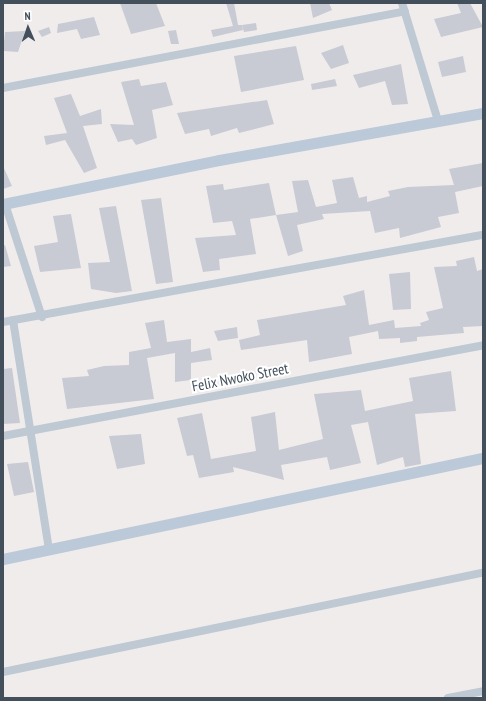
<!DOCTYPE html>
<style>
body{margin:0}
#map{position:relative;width:486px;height:701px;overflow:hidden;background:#f0ecec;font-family:"PT Sans Narrow",sans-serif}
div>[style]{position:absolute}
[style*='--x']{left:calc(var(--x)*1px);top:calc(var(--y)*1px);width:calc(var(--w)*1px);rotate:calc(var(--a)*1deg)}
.building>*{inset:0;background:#c8cbd3}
.street>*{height:8px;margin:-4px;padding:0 4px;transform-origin:4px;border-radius:4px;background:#bec9d4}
.secondary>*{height:11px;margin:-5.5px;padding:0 5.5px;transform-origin:5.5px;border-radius:5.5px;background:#bcc9d8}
span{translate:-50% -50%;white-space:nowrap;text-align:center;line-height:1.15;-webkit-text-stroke:4px #fff;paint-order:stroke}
.street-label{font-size:15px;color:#43505c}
.frame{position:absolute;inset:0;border:4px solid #43505c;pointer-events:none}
.north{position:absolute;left:8px;top:8px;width:40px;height:40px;-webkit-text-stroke:3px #fff;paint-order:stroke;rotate:358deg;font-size:11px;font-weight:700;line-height:16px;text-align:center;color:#43505c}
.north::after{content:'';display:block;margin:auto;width:14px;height:18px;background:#43505c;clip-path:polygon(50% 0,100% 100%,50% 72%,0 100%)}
</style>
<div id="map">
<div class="building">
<i style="clip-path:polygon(120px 3px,156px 3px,165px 26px,131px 34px)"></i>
<i style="clip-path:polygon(226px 3px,234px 3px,238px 25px,242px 25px,243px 30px,213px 37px,211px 30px,233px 26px)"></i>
<i style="clip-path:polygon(310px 3px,329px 3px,332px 10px,313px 18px)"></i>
<i style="clip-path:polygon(457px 3px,470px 3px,483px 27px,441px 37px,434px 19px,461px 13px)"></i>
<i style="clip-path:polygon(94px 17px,100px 35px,81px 39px,77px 29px,57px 33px,58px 24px)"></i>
<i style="clip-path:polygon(256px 23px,257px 30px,244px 32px,242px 25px)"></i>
<i style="clip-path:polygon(49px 27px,51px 33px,42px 37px,38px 31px)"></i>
<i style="clip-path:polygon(176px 30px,179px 44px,171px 44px,168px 31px)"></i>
<i style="clip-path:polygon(25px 31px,18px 52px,3px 51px,5px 32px)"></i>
<i style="clip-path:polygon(343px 45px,349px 63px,331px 69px,321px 53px)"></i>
<i style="clip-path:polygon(296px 46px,304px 80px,241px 92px,234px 56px)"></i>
<i style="clip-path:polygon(463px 56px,466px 72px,442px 77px,438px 62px)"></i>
<i style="clip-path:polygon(401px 64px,408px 104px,392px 105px,385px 81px,359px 88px,353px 75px)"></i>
<i style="clip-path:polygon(139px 79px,141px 86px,166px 82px,173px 105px,152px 110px,157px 138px,136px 145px,132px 139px,118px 142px,110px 124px,134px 125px,121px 82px)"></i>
<i style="clip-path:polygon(335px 79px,337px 86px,312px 90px,311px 84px)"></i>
<i style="clip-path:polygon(71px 94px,80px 116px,101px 109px,102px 124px,83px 126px,97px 168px,84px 173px,65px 140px,46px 145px,44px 136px,67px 133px,54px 98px)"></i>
<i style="clip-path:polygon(267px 100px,274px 124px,239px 133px,237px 128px,211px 136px,209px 129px,185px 134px,177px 113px)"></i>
<i style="clip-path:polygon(483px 163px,483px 186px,455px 192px,459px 213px,438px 217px,441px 227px,400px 238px,399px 228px,375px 233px,370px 211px,322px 214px,324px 219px,297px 225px,303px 251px,288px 256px,276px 215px,298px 212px,292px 181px,308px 180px,316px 207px,337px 203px,332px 180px,353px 177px,359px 198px,367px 196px,367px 202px,390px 196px,388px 191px,408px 187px,454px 185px,449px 169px)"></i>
<i style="clip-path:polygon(3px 166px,12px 186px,3px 189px)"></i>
<i style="clip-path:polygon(269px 183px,276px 215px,250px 219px,256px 254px,219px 259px,220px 270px,203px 272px,195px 238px,236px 235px,232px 221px,213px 223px,206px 186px,223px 184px,224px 190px)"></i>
<i style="clip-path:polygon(161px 198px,173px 282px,156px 284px,141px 200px)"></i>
<i style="clip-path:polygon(116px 206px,132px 291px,116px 293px,91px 289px,88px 263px,110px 262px,99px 208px)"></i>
<i style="clip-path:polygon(71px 214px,81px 268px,40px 272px,34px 246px,58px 242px,53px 216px)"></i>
<i style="clip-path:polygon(5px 245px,11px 266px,3px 267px,3px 246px)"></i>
<i style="clip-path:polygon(474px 257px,477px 271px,483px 269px,483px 326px,463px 327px,464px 333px,417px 337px,417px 341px,400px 343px,400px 338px,379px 339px,378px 331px,349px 337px,352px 354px,309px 362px,307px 340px,241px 350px,239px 340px,260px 335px,257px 320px,346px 305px,343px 296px,364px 290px,369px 325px,394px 320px,395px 328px,421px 326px,420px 323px,429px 320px,426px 312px,443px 308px,434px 267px,457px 266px,456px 261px)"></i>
<i style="clip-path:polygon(410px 272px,411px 309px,393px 310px,389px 274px)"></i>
<i style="clip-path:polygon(164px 320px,167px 342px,191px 339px,191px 352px,210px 348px,212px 360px,191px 363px,191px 380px,175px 382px,175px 353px,147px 358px,154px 399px,67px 409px,62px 378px,89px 376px,87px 370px,104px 366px,129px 365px,129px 352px,151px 348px,145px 323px)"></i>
<i style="clip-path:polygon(237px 327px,238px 338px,218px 341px,214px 331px)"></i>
<i style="clip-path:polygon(12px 368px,20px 423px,3px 424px,3px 369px)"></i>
<i style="clip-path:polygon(451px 371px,456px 411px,415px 414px,421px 464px,405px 467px,403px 457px,377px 465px,368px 422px,351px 425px,361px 463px,330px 470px,327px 457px,281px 465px,284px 480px,233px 467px,234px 472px,199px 478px,193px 455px,187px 456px,177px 418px,202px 413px,211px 459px,256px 451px,251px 417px,275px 412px,279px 450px,323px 439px,314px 394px,361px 390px,365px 411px,413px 401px,409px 378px)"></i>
<i style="clip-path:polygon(141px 434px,145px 464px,117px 469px,109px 436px)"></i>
<i style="clip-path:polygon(28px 462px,34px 492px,14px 496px,7px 464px)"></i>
</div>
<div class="street">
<i style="--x:402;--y:3;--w:123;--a:73"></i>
<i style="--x:3;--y:88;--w:409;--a:-10.8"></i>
<i style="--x:5;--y:204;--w:119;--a:71.9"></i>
<i style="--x:13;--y:320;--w:232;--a:81.1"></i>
<i style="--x:3;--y:322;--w:488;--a:-10.3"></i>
<i style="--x:3;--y:436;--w:489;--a:-10.7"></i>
<i style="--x:3;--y:672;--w:490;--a:-11.7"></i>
<i style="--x:448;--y:698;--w:36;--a:-11"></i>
</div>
<div class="secondary">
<i style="--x:3;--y:204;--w:220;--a:-11.5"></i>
<i style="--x:219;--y:160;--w:268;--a:-10.1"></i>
<i style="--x:3;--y:559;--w:491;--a:-11.9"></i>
</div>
<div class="street-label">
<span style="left:240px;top:377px;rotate:-11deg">Felix Nwoko Street</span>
</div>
<div class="frame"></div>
<div class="north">N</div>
</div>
